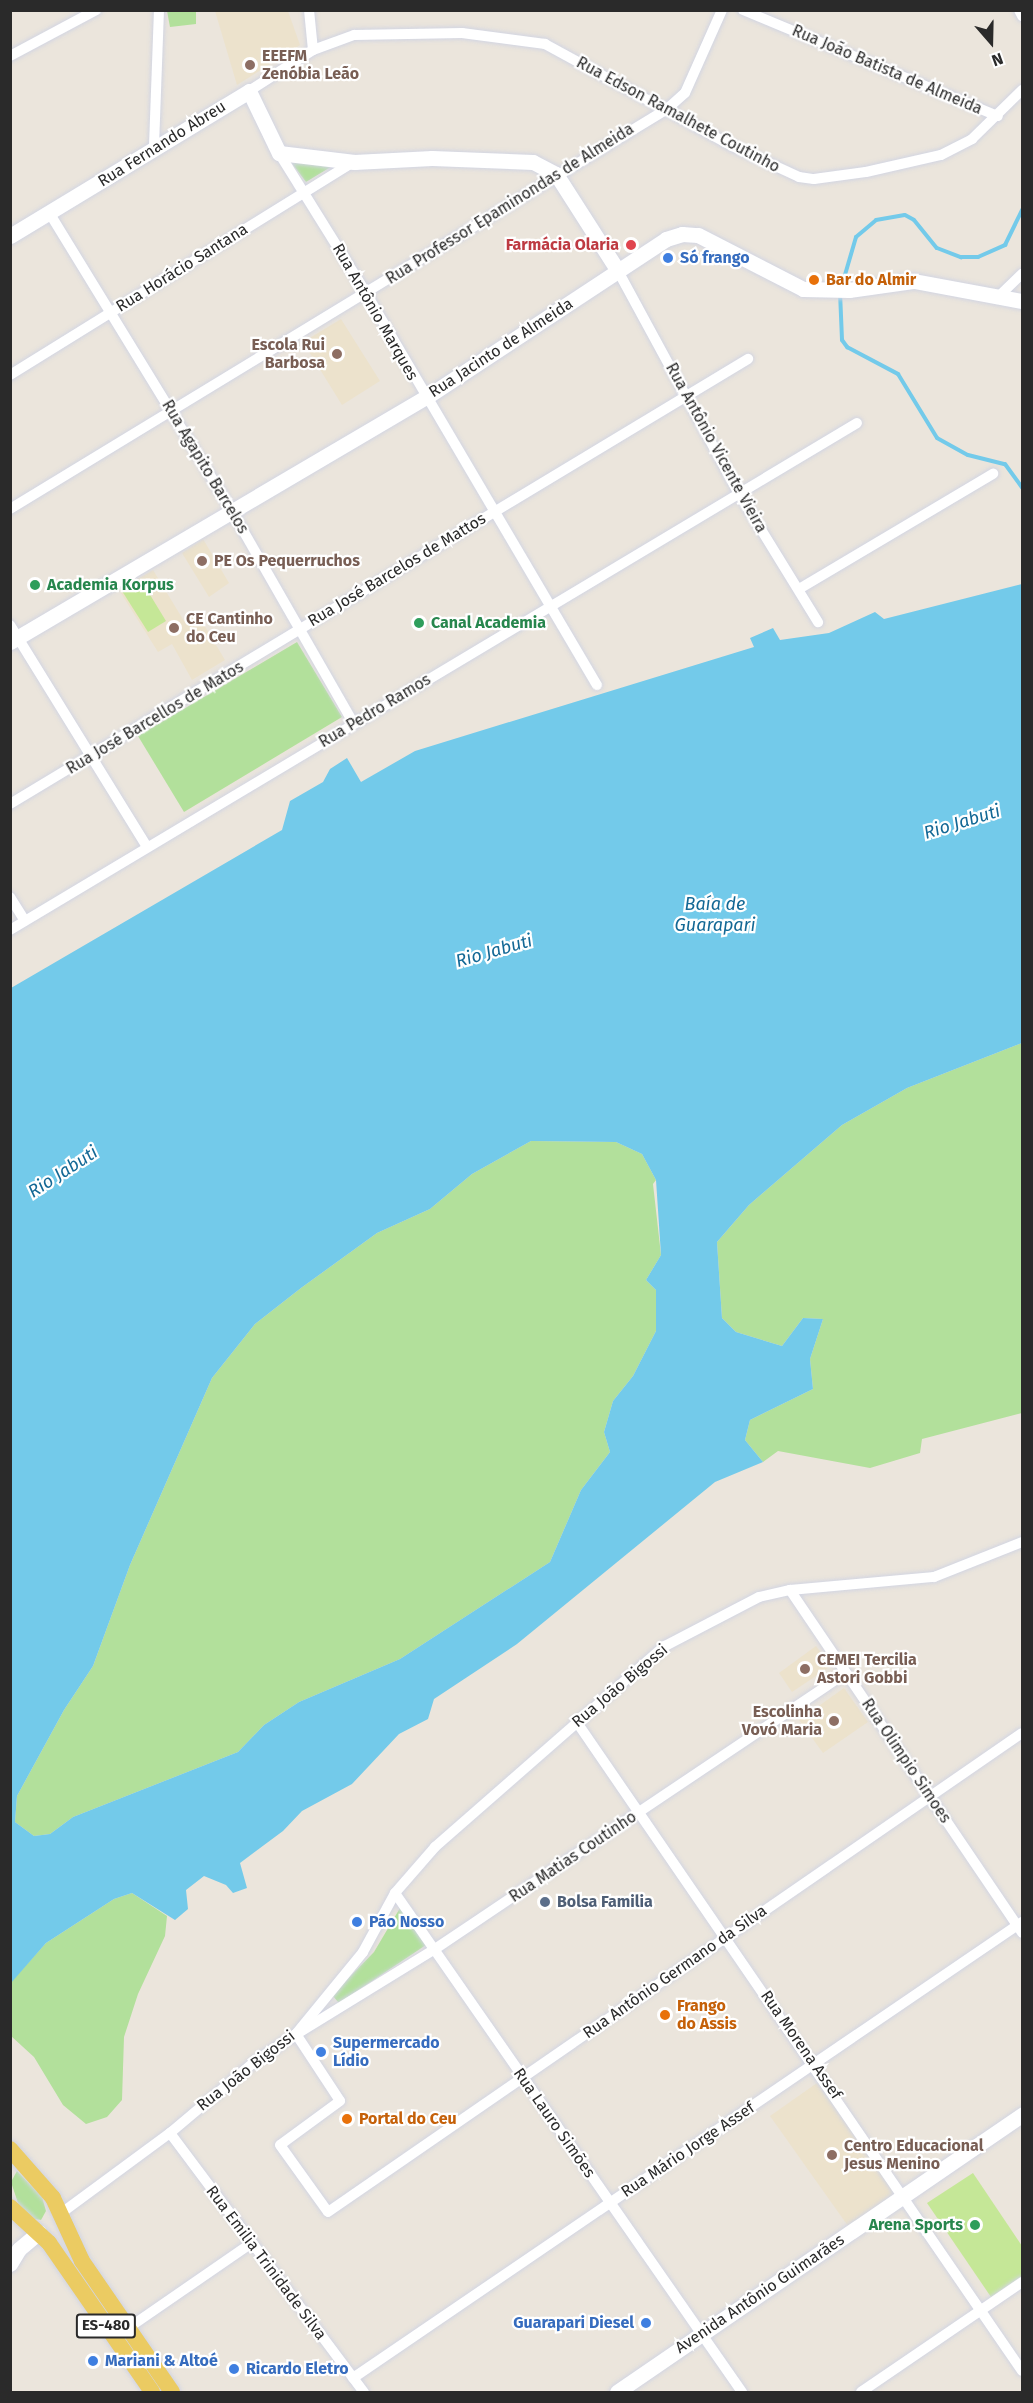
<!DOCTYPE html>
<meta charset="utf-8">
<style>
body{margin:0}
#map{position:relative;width:1033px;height:2403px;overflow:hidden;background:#ebe5dc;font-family:"Fira Sans",sans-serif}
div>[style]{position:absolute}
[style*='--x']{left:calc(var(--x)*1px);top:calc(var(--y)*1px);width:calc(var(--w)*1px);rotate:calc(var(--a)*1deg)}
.education>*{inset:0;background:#ece2cc}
.green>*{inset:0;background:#b2e09b}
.pitch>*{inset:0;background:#c5e797}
.water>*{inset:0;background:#73caea}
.stream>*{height:4px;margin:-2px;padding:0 2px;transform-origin:2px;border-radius:2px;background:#73caea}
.roads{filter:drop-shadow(0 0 2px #d2d5e2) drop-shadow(0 0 2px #d2d5e2)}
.street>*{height:10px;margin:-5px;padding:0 5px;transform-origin:5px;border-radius:5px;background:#fff}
.secondary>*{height:15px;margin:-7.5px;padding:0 7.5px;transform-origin:7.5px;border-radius:7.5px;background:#fff}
.primary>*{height:16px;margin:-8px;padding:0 8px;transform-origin:8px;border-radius:8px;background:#ebcb62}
.dots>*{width:16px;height:16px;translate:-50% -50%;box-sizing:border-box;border:3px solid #fff;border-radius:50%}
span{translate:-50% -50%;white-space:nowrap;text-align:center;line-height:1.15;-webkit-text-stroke:4.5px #fff;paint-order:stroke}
.shield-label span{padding:2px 4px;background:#fff;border:2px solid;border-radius:4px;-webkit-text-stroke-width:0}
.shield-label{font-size:15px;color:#2a2a2a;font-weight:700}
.education-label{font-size:16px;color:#785e54;font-weight:700}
.left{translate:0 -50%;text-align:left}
.right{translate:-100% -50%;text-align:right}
.street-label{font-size:16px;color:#2a2a2a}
.health-label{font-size:16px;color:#be3a42;font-weight:700}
.shop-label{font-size:16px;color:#366cbe;font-weight:700}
.food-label{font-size:16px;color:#c56008;font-weight:700}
.leisure-label{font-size:16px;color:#27864d;font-weight:700}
.service-label{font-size:16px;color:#4e5e75;font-weight:700}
.water-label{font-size:18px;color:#136895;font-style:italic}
.frame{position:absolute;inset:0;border:12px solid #2a2a2a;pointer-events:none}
.north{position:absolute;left:961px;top:12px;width:60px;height:60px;-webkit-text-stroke:4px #fff;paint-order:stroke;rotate:160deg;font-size:16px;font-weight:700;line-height:24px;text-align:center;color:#2a2a2a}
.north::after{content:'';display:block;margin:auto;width:21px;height:27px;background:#2a2a2a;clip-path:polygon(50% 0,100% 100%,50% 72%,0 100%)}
</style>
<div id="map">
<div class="education">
<i style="clip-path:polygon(215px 11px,288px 11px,300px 45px,237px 85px)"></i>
<i style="clip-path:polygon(341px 319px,380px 381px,342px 405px,303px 342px)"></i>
<i style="clip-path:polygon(203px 539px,229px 583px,209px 597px,182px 553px)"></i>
<i style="clip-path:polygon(153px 570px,184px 621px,197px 613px,225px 660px,192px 680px,172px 644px,158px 652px,119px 590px)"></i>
<i style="clip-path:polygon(816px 1646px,831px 1666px,792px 1692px,779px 1673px)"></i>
<i style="clip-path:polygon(844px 1688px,868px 1722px,823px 1753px,799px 1720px)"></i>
<i style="clip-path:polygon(817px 2083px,895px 2193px,848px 2226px,770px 2116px)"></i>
</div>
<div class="green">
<i style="clip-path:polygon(167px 11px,196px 11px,196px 24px,170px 27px)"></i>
<i style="clip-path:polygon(291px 162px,334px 165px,306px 182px)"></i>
<i style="clip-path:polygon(297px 642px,342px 717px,184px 812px,138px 736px)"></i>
<i style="clip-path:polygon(1022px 1043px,1022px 1413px,922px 1439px,920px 1453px,870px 1468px,778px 1451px,763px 1462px,745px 1440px,750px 1420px,813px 1389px,810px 1359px,823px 1319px,803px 1318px,782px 1346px,736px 1332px,722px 1318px,717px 1242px,749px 1205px,842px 1125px,907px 1088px)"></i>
<i style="clip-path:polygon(531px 1141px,616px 1142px,642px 1154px,656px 1180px,653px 1184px,661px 1255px,646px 1280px,656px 1290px,656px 1331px,633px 1376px,613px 1401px,604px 1432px,610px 1452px,581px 1490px,550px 1562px,400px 1659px,299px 1702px,264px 1725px,238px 1752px,73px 1817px,50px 1834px,34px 1836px,15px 1822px,17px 1796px,64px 1710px,93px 1666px,130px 1565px,212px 1378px,255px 1324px,301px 1288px,377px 1233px,430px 1209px,472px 1174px)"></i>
<i style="clip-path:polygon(132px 1893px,167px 1916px,165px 1936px,138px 1994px,124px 2037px,122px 2100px,107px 2117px,86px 2124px,63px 2105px,34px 2057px,11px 2036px,10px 1983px,46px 1943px,114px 1899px)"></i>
<i style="clip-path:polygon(400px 1908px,426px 1945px,339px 2003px,332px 1995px,374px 1952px)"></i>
<i style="clip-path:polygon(17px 2171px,42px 2197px,46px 2211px,41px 2220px,29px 2218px,20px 2209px,11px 2182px)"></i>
</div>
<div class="pitch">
<i style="clip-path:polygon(141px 580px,166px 621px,148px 632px,122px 591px)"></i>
<i style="clip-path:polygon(973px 2173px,1022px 2246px,1022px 2276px,991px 2297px,927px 2203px)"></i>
</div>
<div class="water">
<i style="clip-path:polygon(evenodd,1022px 584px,1022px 1043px,907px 1088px,842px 1125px,749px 1205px,717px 1242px,722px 1318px,736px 1332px,782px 1346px,803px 1318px,823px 1319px,810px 1359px,813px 1389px,750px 1420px,745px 1440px,763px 1462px,715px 1482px,517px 1644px,434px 1699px,428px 1719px,399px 1734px,352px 1784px,302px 1811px,283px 1831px,240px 1863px,247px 1888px,233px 1893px,226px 1885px,204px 1876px,186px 1890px,188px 1909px,175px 1920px,132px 1893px,114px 1899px,46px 1943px,11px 1983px,11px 988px,282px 830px,290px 801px,323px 782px,330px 769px,347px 758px,361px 782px,415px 751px,754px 647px,750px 638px,773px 628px,780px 640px,829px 633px,875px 612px,884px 619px,1022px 584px,531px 1141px,616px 1142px,642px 1154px,656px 1180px,661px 1255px,646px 1280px,656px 1290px,656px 1331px,633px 1376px,613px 1401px,604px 1432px,610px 1452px,581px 1490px,550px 1562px,400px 1659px,299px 1702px,264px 1725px,238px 1752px,73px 1817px,50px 1834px,34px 1836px,15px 1822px,17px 1796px,64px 1710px,93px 1666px,130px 1565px,212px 1378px,255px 1324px,301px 1288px,377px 1233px,430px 1209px,472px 1174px,531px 1141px)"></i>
</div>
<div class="stream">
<i style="--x:842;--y:285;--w:50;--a:-73.7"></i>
<i style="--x:856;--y:237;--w:26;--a:-40"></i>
<i style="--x:876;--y:220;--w:29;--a:-10"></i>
<i style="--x:905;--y:215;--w:10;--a:29"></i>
<i style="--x:914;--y:220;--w:36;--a:51"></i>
<i style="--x:937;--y:248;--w:26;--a:21"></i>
<i style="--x:961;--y:257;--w:17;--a:0"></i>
<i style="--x:978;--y:257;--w:30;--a:-24"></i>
<i style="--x:1005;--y:245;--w:39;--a:-64"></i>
<i style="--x:840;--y:292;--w:48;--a:87.6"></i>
<i style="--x:842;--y:340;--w:9;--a:54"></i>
<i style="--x:847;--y:347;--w:58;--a:27.9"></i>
<i style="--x:898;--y:374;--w:75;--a:58.6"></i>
<i style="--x:937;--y:438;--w:35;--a:29"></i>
<i style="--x:968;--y:455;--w:38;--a:14"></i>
<i style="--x:1005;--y:464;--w:29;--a:54"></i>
</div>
<div class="roads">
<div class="street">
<i style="--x:309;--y:10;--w:40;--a:84.3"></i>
<i style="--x:743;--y:10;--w:276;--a:22.6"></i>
<i style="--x:1019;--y:10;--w:7;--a:63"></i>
<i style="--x:10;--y:56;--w:98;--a:-28.1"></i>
<i style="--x:249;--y:91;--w:76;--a:-32.6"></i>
<i style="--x:313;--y:50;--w:44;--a:-20.1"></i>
<i style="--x:354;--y:35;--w:108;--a:-1.1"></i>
<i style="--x:462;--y:33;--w:84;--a:7.5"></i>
<i style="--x:545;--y:44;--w:213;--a:28.6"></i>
<i style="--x:732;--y:146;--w:74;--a:24.8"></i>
<i style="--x:799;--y:177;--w:15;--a:8"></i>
<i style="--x:814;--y:179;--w:52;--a:-7.7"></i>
<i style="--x:866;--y:172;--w:77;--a:-12.8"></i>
<i style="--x:941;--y:155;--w:35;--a:-27"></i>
<i style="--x:972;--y:139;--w:70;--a:-44.4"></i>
<i style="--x:154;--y:146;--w:136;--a:-87.9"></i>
<i style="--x:279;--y:153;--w:165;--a:58.1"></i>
<i style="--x:366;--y:293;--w:455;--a:59.5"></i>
<i style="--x:50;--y:214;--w:348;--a:58.5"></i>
<i style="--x:232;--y:511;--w:245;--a:60.2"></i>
<i style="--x:618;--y:271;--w:251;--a:61.5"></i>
<i style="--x:738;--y:492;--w:153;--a:58.4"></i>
<i style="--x:999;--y:296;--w:32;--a:-44"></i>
<i style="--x:10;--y:375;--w:405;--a:-31.8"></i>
<i style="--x:10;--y:509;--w:769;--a:-31.33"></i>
<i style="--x:667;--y:109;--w:24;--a:-42"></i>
<i style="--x:685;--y:93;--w:91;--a:-66"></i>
<i style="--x:799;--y:589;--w:226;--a:-30.7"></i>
<i style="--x:10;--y:625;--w:259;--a:58.3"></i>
<i style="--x:10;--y:804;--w:862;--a:-31.09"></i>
<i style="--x:10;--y:897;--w:28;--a:58"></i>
<i style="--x:10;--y:930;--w:987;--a:-30.9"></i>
<i style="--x:790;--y:1590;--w:414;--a:55.9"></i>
<i style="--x:576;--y:1721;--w:788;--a:55.54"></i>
<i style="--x:395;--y:1893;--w:608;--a:55.19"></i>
<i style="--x:300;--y:2032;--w:158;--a:-31.6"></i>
<i style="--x:435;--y:1949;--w:495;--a:-33.9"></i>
<i style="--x:296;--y:2034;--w:80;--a:56.7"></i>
<i style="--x:340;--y:2101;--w:74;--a:143.7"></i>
<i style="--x:280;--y:2145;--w:82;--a:54.4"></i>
<i style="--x:328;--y:2212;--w:843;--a:-34.61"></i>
<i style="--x:170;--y:2133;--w:324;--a:53.2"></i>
<i style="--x:60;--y:2214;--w:137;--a:-36.4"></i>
<i style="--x:170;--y:2133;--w:109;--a:-40.1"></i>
<i style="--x:253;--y:2063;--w:52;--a:-34"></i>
<i style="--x:296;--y:2034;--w:106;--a:-50.7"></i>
<i style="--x:363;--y:1952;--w:67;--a:-61.5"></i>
<i style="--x:395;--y:1893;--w:61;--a:-49"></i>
<i style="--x:435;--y:1847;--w:305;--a:-41.2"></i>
<i style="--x:665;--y:1646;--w:106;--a:-27.5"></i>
<i style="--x:759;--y:1597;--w:32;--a:-13"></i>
<i style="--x:790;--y:1590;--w:145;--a:-5.2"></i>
<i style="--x:934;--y:1577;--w:95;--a:-21.7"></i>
<i style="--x:124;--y:2331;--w:153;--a:-34.6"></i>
<i style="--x:353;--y:2378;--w:810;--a:-34.28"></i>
<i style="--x:861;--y:2392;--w:195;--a:-34.3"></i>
</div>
<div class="secondary">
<i style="--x:10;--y:236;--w:280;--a:-31.2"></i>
<i style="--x:249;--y:91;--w:69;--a:64.2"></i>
<i style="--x:279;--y:153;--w:76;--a:6.8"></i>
<i style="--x:354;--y:162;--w:78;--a:-2.9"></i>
<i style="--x:432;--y:158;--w:101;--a:2.3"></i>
<i style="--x:533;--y:162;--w:26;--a:28"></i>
<i style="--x:556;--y:174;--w:115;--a:57.4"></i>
<i style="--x:10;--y:642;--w:481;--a:-30.5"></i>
<i style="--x:425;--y:398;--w:289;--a:-33.4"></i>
<i style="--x:666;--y:239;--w:17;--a:-17"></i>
<i style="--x:682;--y:234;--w:16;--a:4"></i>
<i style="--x:698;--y:235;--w:118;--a:27.2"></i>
<i style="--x:803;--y:289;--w:46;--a:1.2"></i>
<i style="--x:849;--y:290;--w:66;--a:-7.9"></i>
<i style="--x:914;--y:281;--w:110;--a:10.5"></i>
<i style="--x:10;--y:2264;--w:17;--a:-59"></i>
<i style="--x:19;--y:2249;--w:26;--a:-40"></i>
<i style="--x:617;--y:2392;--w:491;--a:-34.4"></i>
</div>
<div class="primary">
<i style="--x:10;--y:2149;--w:65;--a:48.7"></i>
<i style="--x:53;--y:2198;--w:69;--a:65.3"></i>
<i style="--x:82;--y:2261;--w:159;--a:55.5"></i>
<i style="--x:10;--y:2207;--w:53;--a:42.7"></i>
<i style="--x:49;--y:2243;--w:181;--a:55.3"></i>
</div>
</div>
<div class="dots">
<i style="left:250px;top:65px;background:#8d6e63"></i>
<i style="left:631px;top:245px;background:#e0444e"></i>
<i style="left:668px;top:258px;background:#3f7fe0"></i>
<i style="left:814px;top:280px;background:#e8710a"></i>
<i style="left:337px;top:354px;background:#8d6e63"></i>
<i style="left:202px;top:561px;background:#8d6e63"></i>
<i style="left:35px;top:585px;background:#2e9e5b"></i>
<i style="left:419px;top:623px;background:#2e9e5b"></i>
<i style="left:174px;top:628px;background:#8d6e63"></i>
<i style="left:805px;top:1669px;background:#8d6e63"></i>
<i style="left:834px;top:1721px;background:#8d6e63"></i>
<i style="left:545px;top:1902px;background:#5c6f8a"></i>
<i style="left:357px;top:1922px;background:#3f7fe0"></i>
<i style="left:665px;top:2015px;background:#e8710a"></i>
<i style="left:321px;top:2052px;background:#3f7fe0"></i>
<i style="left:347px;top:2119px;background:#e8710a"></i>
<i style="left:832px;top:2155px;background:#8d6e63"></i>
<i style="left:975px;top:2225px;background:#2e9e5b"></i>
<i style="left:646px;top:2323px;background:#3f7fe0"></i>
<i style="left:93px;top:2361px;background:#3f7fe0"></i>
<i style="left:234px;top:2369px;background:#3f7fe0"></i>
</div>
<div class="shield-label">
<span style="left:106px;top:2326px">ES-480</span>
</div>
<div class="education-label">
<span class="left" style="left:262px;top:65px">EEEFM<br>Zenóbia Leão</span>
<span class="right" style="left:325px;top:354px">Escola Rui<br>Barbosa</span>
<span class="left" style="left:214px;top:561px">PE Os Pequerruchos</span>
<span class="left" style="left:186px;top:628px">CE Cantinho<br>do Ceu</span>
<span class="left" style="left:817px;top:1669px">CEMEI Tercilia<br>Astori Gobbi</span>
<span class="right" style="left:822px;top:1721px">Escolinha<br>Vovó Maria</span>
<span class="left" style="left:844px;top:2155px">Centro Educacional<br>Jesus Menino</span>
</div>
<div class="street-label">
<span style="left:887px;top:70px;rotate:23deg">Rua João Batista de Almeida</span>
<span style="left:678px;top:115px;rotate:28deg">Rua Edson Ramalhete Coutinho</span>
<span style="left:162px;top:144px;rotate:-32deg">Rua Fernando Abreu</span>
<span style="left:510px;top:204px;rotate:-32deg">Rua Professor Epaminondas de Almeida</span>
<span style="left:182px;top:268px;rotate:-32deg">Rua Horácio Santana</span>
<span style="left:375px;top:312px;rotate:60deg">Rua Antônio Marques</span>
<span style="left:501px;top:348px;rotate:-33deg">Rua Jacinto de Almeida</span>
<span style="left:716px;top:448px;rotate:61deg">Rua Antônio Vicente Vieira</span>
<span style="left:205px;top:467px;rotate:59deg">Rua Agapito Barcelos</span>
<span style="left:397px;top:570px;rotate:-31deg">Rua José Barcelos de Mattos</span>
<span style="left:375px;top:711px;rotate:-31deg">Rua Pedro Ramos</span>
<span style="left:155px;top:718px;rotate:-31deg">Rua José Barcellos de Matos</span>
<span style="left:620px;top:1686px;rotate:-40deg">Rua João Bigossi</span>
<span style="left:906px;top:1761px;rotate:56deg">Rua Olimpio Simoes</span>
<span style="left:573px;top:1857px;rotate:-34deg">Rua Matias Coutinho</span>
<span style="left:675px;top:1972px;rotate:-35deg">Rua Antônio Germano da Silva</span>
<span style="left:801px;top:2045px;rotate:55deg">Rua Morena Assef</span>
<span style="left:246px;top:2071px;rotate:-38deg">Rua João Bigossi</span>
<span style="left:554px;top:2123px;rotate:55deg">Rua Lauro Simões</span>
<span style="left:688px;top:2150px;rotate:-34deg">Rua Mário Jorge Assef</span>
<span style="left:266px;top:2263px;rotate:53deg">Rua Emilia Trinidade Silva</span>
<span style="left:760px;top:2294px;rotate:-34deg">Avenida Antônio Guimarães</span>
</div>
<div class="health-label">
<span class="right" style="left:619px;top:245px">Farmácia Olaria</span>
</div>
<div class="shop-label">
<span class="left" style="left:680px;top:258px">Só frango</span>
<span class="left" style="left:369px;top:1922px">Pão Nosso</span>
<span class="left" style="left:333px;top:2052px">Supermercado<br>Lídio</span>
<span class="right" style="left:634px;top:2323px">Guarapari Diesel</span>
<span class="left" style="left:105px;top:2361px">Mariani &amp; Altoé</span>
<span class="left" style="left:246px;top:2369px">Ricardo Eletro</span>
</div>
<div class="food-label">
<span class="left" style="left:826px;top:280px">Bar do Almir</span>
<span class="left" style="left:677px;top:2015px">Frango<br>do Assis</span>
<span class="left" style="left:359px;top:2119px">Portal do Ceu</span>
</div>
<div class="leisure-label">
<span class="left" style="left:47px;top:585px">Academia Korpus</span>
<span class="left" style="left:431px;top:623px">Canal Academia</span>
<span class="right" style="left:963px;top:2225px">Arena Sports</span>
</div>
<div class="service-label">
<span class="left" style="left:557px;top:1902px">Bolsa Familia</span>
</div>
<div class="water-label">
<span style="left:962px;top:822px;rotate:-17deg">Rio Jabuti</span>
<span style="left:715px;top:915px">Baía de<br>Guarapari</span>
<span style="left:494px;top:951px;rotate:-16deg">Rio Jabuti</span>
<span style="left:63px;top:1172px;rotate:-33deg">Rio Jabuti</span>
</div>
<div class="frame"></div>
<div class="north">N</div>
</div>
